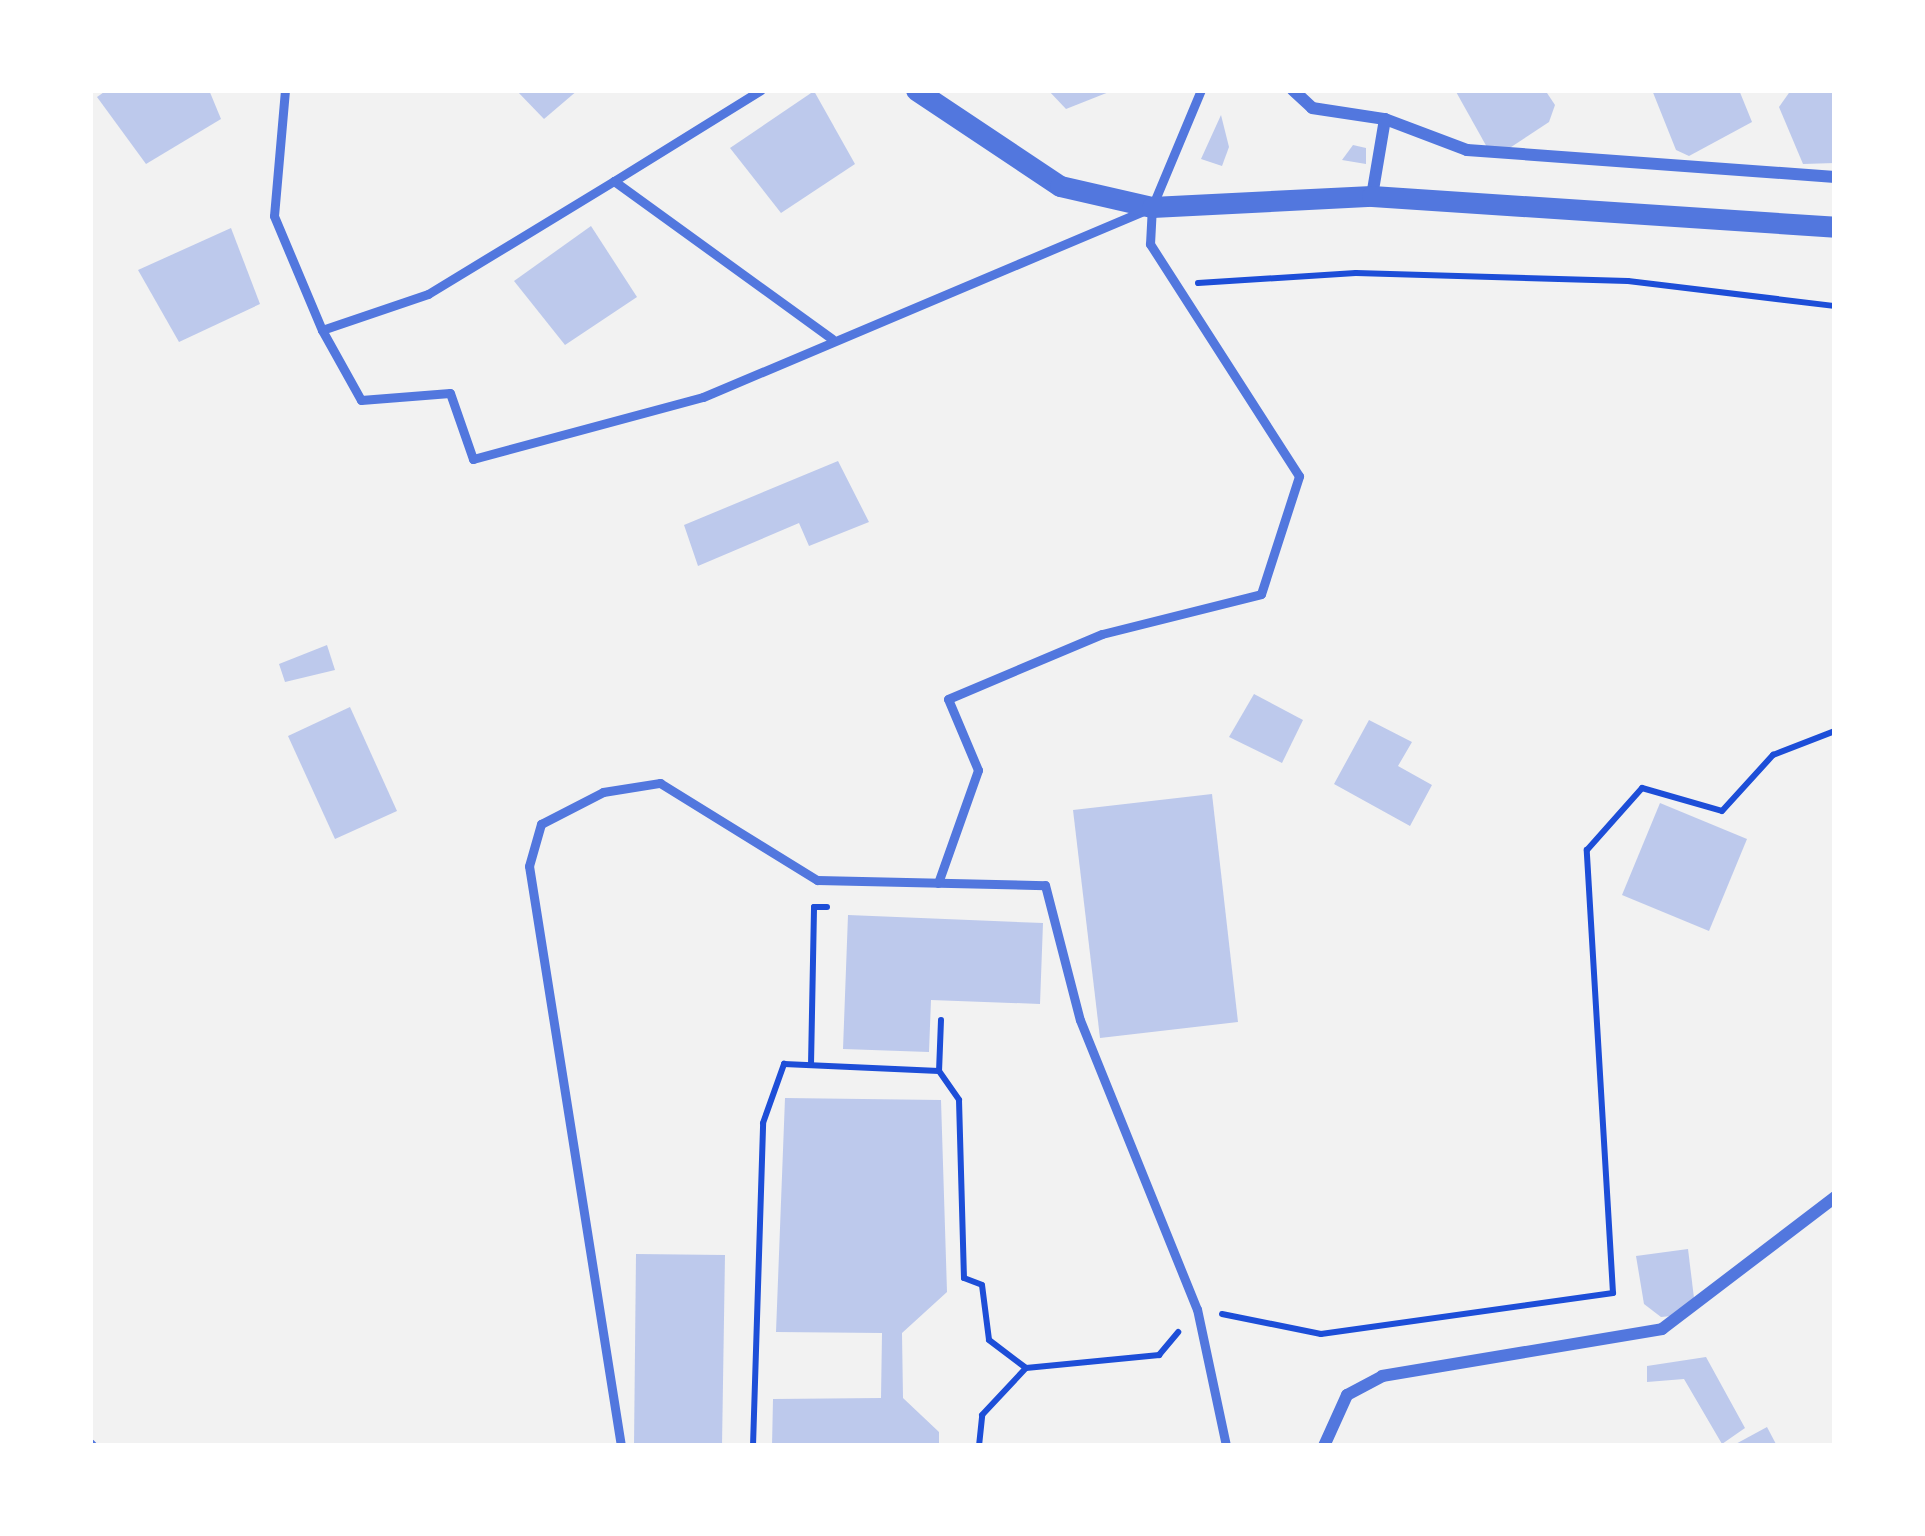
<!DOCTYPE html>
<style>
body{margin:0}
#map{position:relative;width:1925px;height:1536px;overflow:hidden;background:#f2f2f2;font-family:"DM Sans",sans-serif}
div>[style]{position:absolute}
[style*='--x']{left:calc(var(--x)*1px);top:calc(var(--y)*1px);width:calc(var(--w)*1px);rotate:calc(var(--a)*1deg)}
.building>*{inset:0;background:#bdc9ec}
.path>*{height:6px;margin:-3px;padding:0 3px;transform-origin:3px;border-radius:3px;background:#1d4ed8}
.service>*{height:9px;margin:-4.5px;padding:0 4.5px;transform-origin:4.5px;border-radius:4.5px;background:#5277de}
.minor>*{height:12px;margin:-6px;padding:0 6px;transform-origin:6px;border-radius:6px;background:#5277de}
.tertiary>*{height:21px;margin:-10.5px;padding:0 10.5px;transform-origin:10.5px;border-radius:10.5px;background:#5277de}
span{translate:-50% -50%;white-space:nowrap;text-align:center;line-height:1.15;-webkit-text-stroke:9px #fff;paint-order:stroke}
.frame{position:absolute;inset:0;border:93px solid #fff;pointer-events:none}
</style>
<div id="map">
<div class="building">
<i style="clip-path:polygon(107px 90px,209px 90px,221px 119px,146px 164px,97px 97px)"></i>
<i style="clip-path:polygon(516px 90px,578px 90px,544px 119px)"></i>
<i style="clip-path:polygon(1048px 90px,1114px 90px,1066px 109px)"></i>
<i style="clip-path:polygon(1455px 90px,1545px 90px,1555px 105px,1549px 122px,1502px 153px,1488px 149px)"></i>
<i style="clip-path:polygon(1652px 90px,1739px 90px,1752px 122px,1689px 156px,1676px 150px)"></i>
<i style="clip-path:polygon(1791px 90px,1835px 90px,1835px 163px,1803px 164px,1779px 107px)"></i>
<i style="clip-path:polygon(814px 91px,855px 164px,781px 213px,730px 148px)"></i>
<i style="clip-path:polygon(1221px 115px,1229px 147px,1222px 166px,1201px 159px)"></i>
<i style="clip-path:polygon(1353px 145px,1366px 148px,1366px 164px,1342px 160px)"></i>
<i style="clip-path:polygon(591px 226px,637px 297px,565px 345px,514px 281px)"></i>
<i style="clip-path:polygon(231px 228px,260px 304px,179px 342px,138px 270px)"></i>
<i style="clip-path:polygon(838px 461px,869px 522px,809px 546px,799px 523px,698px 566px,684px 525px)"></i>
<i style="clip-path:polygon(327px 645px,335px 670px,285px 682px,279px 664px)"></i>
<i style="clip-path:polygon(1254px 694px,1303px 720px,1282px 763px,1229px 737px)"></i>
<i style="clip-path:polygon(350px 707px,397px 811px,335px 839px,288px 736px)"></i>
<i style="clip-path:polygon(1369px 720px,1412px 742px,1398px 766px,1432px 785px,1410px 826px,1334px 784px)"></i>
<i style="clip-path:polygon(1212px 794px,1238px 1022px,1100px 1038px,1073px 810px)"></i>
<i style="clip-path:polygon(1660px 803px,1747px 839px,1709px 931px,1622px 895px)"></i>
<i style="clip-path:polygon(848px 915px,1043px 923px,1040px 1004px,931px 1000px,929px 1052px,843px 1049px)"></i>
<i style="clip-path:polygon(785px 1098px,941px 1100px,947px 1292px,902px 1333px,903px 1398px,939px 1432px,939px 1446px,772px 1446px,773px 1399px,881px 1398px,882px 1333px,776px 1332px)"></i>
<i style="clip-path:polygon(1688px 1249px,1694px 1298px,1682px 1315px,1661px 1317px,1644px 1304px,1636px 1256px)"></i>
<i style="clip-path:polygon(636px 1254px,725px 1255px,722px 1446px,634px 1446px)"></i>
<i style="clip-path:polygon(1706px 1357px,1745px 1428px,1722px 1444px,1684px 1379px,1647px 1382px,1647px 1366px)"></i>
<i style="clip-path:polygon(1767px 1427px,1777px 1446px,1732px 1446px)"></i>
</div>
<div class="path">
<i style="--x:1198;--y:283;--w:158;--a:-3.6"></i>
<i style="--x:1356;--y:273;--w:272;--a:1.7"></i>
<i style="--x:1628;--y:281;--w:209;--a:6.9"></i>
<i style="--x:941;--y:1020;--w:51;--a:92.2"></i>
<i style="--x:939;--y:1071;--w:35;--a:55"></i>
<i style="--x:959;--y:1100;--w:178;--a:88.4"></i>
<i style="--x:964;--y:1278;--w:19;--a:21"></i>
<i style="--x:982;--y:1285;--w:55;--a:82.7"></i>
<i style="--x:989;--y:1340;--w:46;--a:37.1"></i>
<i style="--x:811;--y:1065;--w:158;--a:-88.9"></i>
<i style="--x:814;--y:907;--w:13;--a:0"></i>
<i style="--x:1222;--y:1314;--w:101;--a:11.4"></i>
<i style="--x:1321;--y:1334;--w:295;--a:-8"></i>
<i style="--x:1613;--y:1293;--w:444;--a:-93.4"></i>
<i style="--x:1587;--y:850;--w:83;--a:-48.4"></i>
<i style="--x:1642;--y:788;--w:83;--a:16"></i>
<i style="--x:1722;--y:811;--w:76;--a:-47.7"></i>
<i style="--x:1773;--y:755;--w:66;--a:-21.2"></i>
<i style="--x:753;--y:1446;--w:323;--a:-88.2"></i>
<i style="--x:763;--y:1123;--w:63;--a:-70.4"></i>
<i style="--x:784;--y:1064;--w:155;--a:2.6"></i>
<i style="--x:979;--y:1446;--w:31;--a:-84"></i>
<i style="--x:982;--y:1415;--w:64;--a:-46.9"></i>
<i style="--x:1026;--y:1368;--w:134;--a:-5.6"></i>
<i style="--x:1159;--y:1355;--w:30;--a:-50"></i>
</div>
<div class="service">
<i style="--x:285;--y:90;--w:126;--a:95"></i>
<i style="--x:274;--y:216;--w:124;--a:67.2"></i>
<i style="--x:322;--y:330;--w:112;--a:-18.8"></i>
<i style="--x:428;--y:294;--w:218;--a:-31.3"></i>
<i style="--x:614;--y:181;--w:269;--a:35.9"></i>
<i style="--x:614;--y:181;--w:173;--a:-31.8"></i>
<i style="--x:322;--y:330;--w:80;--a:60.9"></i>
<i style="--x:361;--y:400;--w:89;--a:-4.5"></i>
<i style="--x:450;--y:393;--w:70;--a:70.8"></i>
<i style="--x:473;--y:459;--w:238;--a:-15.1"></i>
<i style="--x:703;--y:397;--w:478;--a:-22.9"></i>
<i style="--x:938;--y:883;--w:120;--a:-70.5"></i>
<i style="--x:978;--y:770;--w:77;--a:-112.9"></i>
<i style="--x:948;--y:699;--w:167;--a:-22.9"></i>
<i style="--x:1102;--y:634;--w:164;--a:-14.1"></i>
<i style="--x:1261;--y:594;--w:124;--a:-72.1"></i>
<i style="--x:1299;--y:476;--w:276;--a:-122.7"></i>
<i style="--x:1150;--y:244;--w:37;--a:-87"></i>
<i style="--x:1152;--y:207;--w:127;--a:-67.3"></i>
<i style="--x:90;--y:1443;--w:4;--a:45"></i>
<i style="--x:621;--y:1446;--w:587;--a:-99.01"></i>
<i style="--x:529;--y:866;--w:44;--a:-74.1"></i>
<i style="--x:541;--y:824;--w:70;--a:-27.3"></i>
<i style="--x:603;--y:792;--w:58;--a:-9"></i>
<i style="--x:660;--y:783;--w:185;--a:31.7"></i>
<i style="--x:817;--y:880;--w:228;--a:1.3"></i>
<i style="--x:1045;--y:885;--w:139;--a:75.5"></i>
<i style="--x:1080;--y:1020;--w:312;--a:68"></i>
<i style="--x:1197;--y:1309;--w:140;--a:78"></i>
</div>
<div class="minor">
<i style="--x:1293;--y:90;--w:26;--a:43"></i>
<i style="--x:1312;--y:108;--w:74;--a:8.6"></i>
<i style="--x:1385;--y:119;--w:88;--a:20.7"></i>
<i style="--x:1467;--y:150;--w:369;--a:4.2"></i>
<i style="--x:1372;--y:196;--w:78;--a:-80.4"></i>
<i style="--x:1324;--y:1446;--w:56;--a:-65.7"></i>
<i style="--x:1347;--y:1395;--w:40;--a:-28"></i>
<i style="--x:1382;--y:1376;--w:284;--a:-9.5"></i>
<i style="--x:1662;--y:1329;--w:218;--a:-37.3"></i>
</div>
<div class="tertiary">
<i style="--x:916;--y:90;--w:173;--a:33.7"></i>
<i style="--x:1060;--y:186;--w:94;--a:12.9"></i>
<i style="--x:1152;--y:207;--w:220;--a:-2.9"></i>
<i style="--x:1372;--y:196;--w:464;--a:3.8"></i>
</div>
<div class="frame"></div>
</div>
